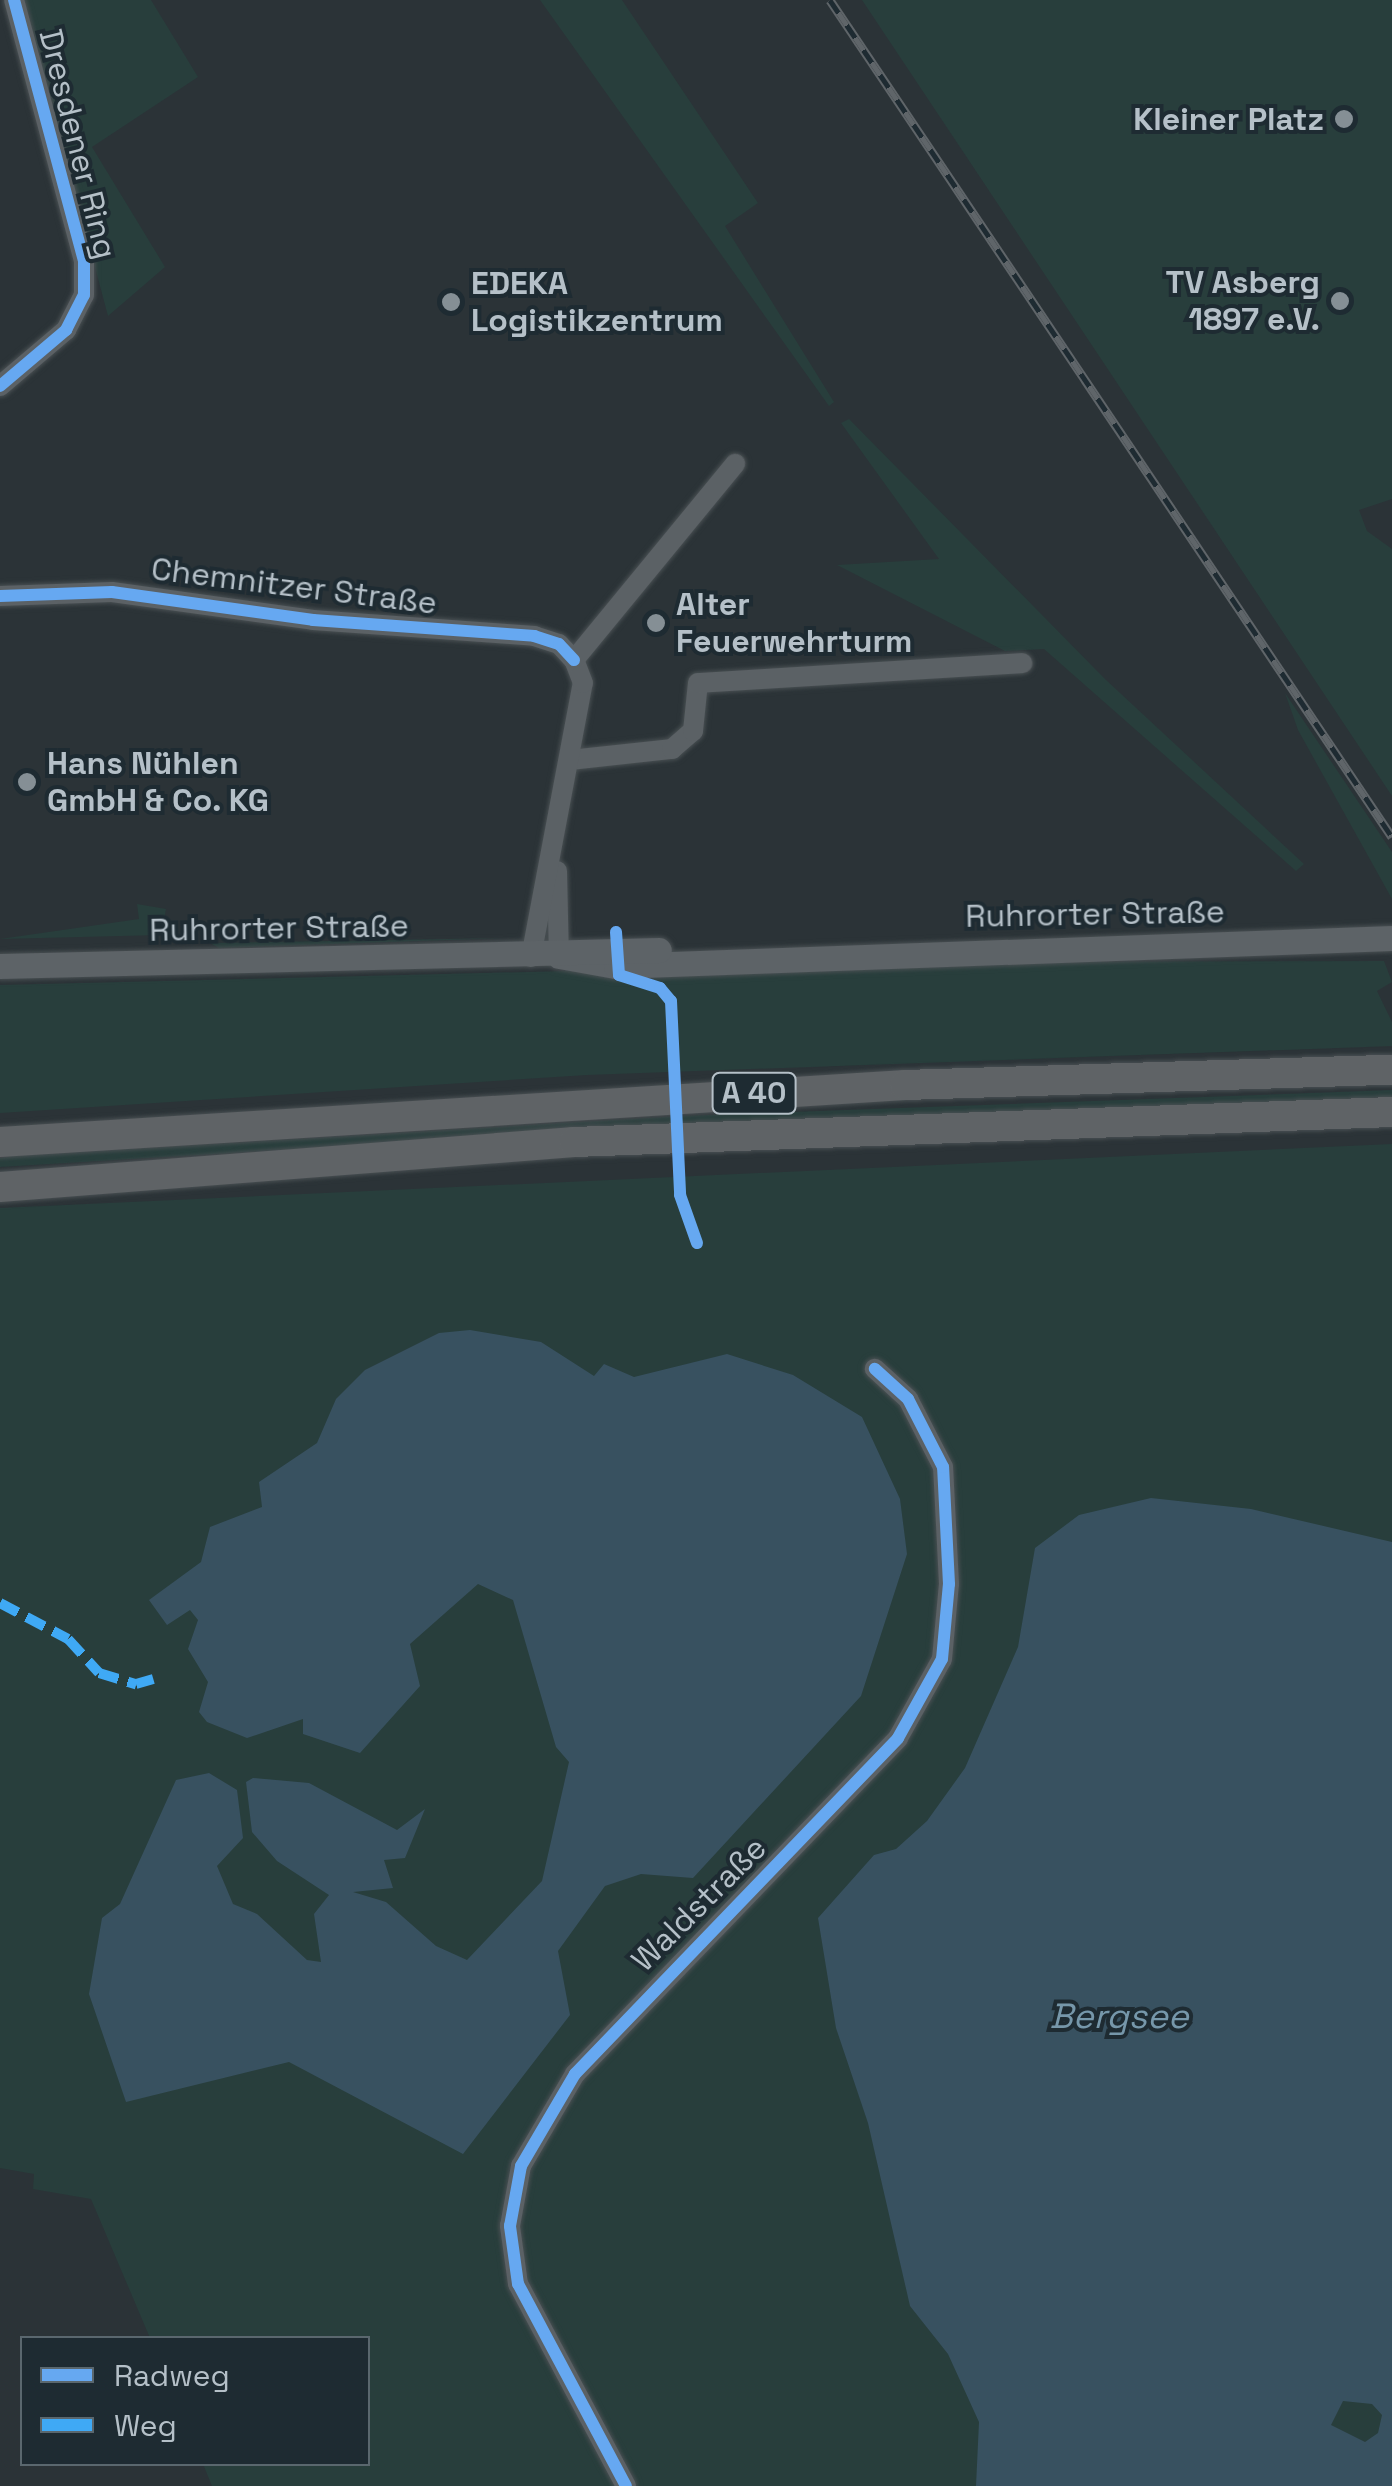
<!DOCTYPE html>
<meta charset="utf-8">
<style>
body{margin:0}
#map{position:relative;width:1392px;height:2486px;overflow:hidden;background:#2b3337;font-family:"Space Grotesk",sans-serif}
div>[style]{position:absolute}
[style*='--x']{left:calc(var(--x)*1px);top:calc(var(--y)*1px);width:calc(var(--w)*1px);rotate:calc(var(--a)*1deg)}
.green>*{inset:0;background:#283e3c}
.water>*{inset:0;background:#385160}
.roads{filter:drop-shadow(0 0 2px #484f52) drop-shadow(0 0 2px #484f52)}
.minor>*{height:20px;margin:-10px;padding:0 10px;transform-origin:10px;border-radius:10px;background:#5b6165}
.major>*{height:25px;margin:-12.5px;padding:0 12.5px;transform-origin:12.5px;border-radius:12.5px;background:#5d6367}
.highway>*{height:30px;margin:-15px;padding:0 15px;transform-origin:15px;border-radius:15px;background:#5f6366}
.rail>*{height:9px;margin-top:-4.5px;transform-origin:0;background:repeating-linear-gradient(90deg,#1e2b32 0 15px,#5f6569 0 30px);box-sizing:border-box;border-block:2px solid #5f6569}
.quiet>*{height:10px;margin-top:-5px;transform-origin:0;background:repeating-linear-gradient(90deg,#3fa9f5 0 20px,transparent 0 30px)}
.cycleway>*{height:12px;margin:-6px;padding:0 6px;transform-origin:6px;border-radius:6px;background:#66a8f1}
.dots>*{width:28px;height:28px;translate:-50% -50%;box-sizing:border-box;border:5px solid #1e2b32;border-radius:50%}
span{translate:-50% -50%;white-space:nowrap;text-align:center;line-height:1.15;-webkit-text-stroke:8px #1e2b32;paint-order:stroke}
.shield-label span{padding:2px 8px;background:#1e2b32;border:2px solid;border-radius:8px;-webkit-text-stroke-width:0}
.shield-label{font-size:30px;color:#b5c0c8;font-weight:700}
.poi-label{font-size:32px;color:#b5c0c8;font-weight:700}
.right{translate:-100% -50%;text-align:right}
.left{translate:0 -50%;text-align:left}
.street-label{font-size:32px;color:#b5c0c8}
.water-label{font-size:35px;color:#7697aa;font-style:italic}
.legend{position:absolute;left:20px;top:2336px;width:350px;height:130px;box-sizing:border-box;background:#1e2b32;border:2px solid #5a676e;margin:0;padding:12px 18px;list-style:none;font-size:30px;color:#b5c0c8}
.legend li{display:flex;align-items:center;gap:20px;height:50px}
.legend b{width:50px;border:2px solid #5a676e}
</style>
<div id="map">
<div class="green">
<i style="clip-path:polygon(24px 0,151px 0,198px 77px,92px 147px,165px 267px,108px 316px)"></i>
<i style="clip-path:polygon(540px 0,622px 0,758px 203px,725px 226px,834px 402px,829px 406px)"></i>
<i style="clip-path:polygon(862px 0,1392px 0,1392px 499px,1359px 510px,1367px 531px,1392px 549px,1392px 796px)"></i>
<i style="clip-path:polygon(849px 419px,1105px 679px,1304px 864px,1296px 871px,1044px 649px,1005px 651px,837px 565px,939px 559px,841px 423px)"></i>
<i style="clip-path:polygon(1285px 693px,1392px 852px,1392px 899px,1298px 730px)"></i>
<i style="clip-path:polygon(137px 904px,166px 909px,161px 935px,0 939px,139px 919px)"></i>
<i style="clip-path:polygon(505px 938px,219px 948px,210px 943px)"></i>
<i style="clip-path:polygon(1384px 961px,1392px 982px,1377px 991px,1392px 1022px,1392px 1046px,587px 1075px,0 1113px,0 985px,929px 962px)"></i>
<i style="clip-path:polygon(1392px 1090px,1392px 1097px,672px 1126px,0 1167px,0 1158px,13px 1156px,680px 1116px)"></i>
<i style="clip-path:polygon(1392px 1144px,1392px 2486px,212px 2486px,203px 2464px,368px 2464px,368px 2338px,150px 2338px,91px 2199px,33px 2189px,34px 2174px,0 2168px,0 1208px)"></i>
</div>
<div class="water">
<i style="clip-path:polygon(470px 1330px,541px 1342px,594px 1376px,604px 1364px,634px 1377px,727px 1354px,793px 1375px,862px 1417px,900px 1499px,907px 1554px,861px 1696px,693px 1878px,641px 1874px,605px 1886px,558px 1951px,570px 2015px,463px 2154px,289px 2062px,126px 2102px,89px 1994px,102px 1918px,120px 1904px,176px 1780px,209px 1773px,237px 1790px,243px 1838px,217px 1866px,233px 1904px,257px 1914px,307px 1960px,321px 1962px,314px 1914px,329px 1895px,277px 1861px,252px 1832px,246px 1782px,253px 1778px,309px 1783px,397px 1830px,425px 1809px,405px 1858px,384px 1860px,393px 1888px,353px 1892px,386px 1902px,436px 1946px,467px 1960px,542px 1881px,569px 1762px,556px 1747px,513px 1600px,478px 1584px,410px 1644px,420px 1686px,360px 1753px,303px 1734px,303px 1719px,247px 1738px,207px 1722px,199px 1712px,208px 1682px,188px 1649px,198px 1620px,190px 1610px,167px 1625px,149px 1600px,201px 1562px,210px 1527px,262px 1507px,259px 1482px,317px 1443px,336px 1399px,365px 1370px,439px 1333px)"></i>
<i style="clip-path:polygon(evenodd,1151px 1498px,1251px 1509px,1392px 1542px,1392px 2486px,976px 2486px,979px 2422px,948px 2354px,910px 2306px,868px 2123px,836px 2028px,818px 1918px,874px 1855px,896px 1849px,927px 1821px,965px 1768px,1018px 1647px,1035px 1548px,1079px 1515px,1151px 1498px,1343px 2401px,1372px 2404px,1382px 2415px,1378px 2433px,1365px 2442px,1331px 2425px,1343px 2401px)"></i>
</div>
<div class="roads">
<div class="minor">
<i style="--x:0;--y:386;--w:87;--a:-40.3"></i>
<i style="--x:66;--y:330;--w:39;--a:-63"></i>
<i style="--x:84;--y:295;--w:34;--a:-90"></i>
<i style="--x:84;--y:261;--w:270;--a:-105"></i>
<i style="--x:0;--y:596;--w:112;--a:-2"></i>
<i style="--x:112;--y:592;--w:203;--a:7.9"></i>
<i style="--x:313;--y:620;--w:222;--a:4.1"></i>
<i style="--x:534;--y:636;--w:26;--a:18"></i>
<i style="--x:559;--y:644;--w:22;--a:47"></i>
<i style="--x:570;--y:760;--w:103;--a:-6.2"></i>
<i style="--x:672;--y:749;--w:28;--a:-41"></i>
<i style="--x:693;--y:731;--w:48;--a:-84.1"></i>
<i style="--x:698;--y:683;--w:325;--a:-3.5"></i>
<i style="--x:557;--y:871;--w:85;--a:88.7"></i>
<i style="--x:531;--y:957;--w:279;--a:-79.3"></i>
<i style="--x:583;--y:683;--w:25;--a:-111"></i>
<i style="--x:574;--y:660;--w:254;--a:-50.6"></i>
<i style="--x:626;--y:2486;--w:229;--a:-118.1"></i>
<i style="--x:518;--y:2284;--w:59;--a:-97.9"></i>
<i style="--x:510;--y:2226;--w:61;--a:-79.6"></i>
<i style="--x:521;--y:2166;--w:107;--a:-59.6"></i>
<i style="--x:575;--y:2074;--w:466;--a:-46.1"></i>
<i style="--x:898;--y:1738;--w:90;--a:-60.9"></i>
<i style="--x:942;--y:1659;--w:75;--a:-84.7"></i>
<i style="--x:949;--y:1584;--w:117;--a:-92.9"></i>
<i style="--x:943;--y:1467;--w:76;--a:-117.2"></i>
<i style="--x:908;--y:1399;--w:45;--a:-137.7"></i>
</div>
<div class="major">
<i style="--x:559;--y:956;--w:58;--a:10"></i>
<i style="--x:616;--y:966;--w:777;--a:-2.07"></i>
<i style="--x:0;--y:966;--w:659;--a:-1.39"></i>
</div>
<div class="highway">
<i style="--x:0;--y:1142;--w:907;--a:-3.6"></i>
<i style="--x:905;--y:1085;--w:487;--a:-1.8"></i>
<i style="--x:0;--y:1187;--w:576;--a:-4.48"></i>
<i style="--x:574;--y:1142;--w:819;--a:-2.1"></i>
</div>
</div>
<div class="rail">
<i style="--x:830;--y:0;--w:1008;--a:56.12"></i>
</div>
<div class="quiet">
<i style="--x:0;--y:1603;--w:77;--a:27.9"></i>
<i style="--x:68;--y:1639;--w:46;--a:47.6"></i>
<i style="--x:99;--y:1673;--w:39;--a:17"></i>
<i style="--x:136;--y:1684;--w:18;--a:-16"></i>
</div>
<div class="cycleway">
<i style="--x:0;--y:386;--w:87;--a:-40.3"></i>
<i style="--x:66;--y:330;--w:39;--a:-63"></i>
<i style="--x:84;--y:295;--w:34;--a:-90"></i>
<i style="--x:84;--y:261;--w:270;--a:-105"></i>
<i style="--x:0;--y:596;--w:112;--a:-2"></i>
<i style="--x:112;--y:592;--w:203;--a:7.9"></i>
<i style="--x:313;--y:620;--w:222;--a:4.1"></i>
<i style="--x:534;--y:636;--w:26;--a:18"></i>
<i style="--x:559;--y:644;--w:22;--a:47"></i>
<i style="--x:616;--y:932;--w:43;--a:86"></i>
<i style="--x:619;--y:975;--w:43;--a:17.6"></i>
<i style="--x:660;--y:988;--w:17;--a:50"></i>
<i style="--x:671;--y:1001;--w:194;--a:87.3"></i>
<i style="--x:680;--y:1195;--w:51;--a:70.5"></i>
<i style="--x:626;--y:2486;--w:229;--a:-118.1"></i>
<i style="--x:518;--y:2284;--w:59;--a:-97.9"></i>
<i style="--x:510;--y:2226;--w:61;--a:-79.6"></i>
<i style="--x:521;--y:2166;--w:107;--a:-59.6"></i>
<i style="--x:575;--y:2074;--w:466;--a:-46.1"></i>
<i style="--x:898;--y:1738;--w:90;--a:-60.9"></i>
<i style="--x:942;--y:1659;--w:75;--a:-84.7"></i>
<i style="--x:949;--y:1584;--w:117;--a:-92.9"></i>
<i style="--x:943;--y:1467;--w:76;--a:-117.2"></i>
<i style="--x:908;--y:1399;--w:45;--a:-137.7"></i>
</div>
<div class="dots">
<i style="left:1344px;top:119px;background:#858f95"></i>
<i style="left:1340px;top:301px;background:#858f95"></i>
<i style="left:451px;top:302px;background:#858f95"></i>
<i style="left:656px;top:623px;background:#858f95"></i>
<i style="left:27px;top:782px;background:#858f95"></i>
</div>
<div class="shield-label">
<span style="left:754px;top:1093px">A 40</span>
</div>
<div class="poi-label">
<span class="right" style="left:1324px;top:119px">Kleiner Platz</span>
<span class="right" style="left:1320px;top:301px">TV Asberg<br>1897 e.V.</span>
<span class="left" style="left:471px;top:302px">EDEKA<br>Logistikzentrum</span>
<span class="left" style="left:676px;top:623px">Alter<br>Feuerwehrturm</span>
<span class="left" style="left:47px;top:782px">Hans Nühlen<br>GmbH &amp; Co. KG</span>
</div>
<div class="street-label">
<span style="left:78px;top:144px;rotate:76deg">Dresdener Ring</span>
<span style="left:294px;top:586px;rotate:7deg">Chemnitzer Straße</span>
<span style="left:1095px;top:914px;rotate:-1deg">Ruhrorter Straße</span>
<span style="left:279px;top:928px;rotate:-1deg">Ruhrorter Straße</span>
<span style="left:699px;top:1904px;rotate:-45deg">Waldstraße</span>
</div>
<div class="water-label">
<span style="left:1119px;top:2016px">Bergsee</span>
</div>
<ul class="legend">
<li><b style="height:12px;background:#66a8f1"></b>Radweg</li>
<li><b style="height:12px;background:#3fa9f5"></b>Weg</li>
</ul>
</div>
